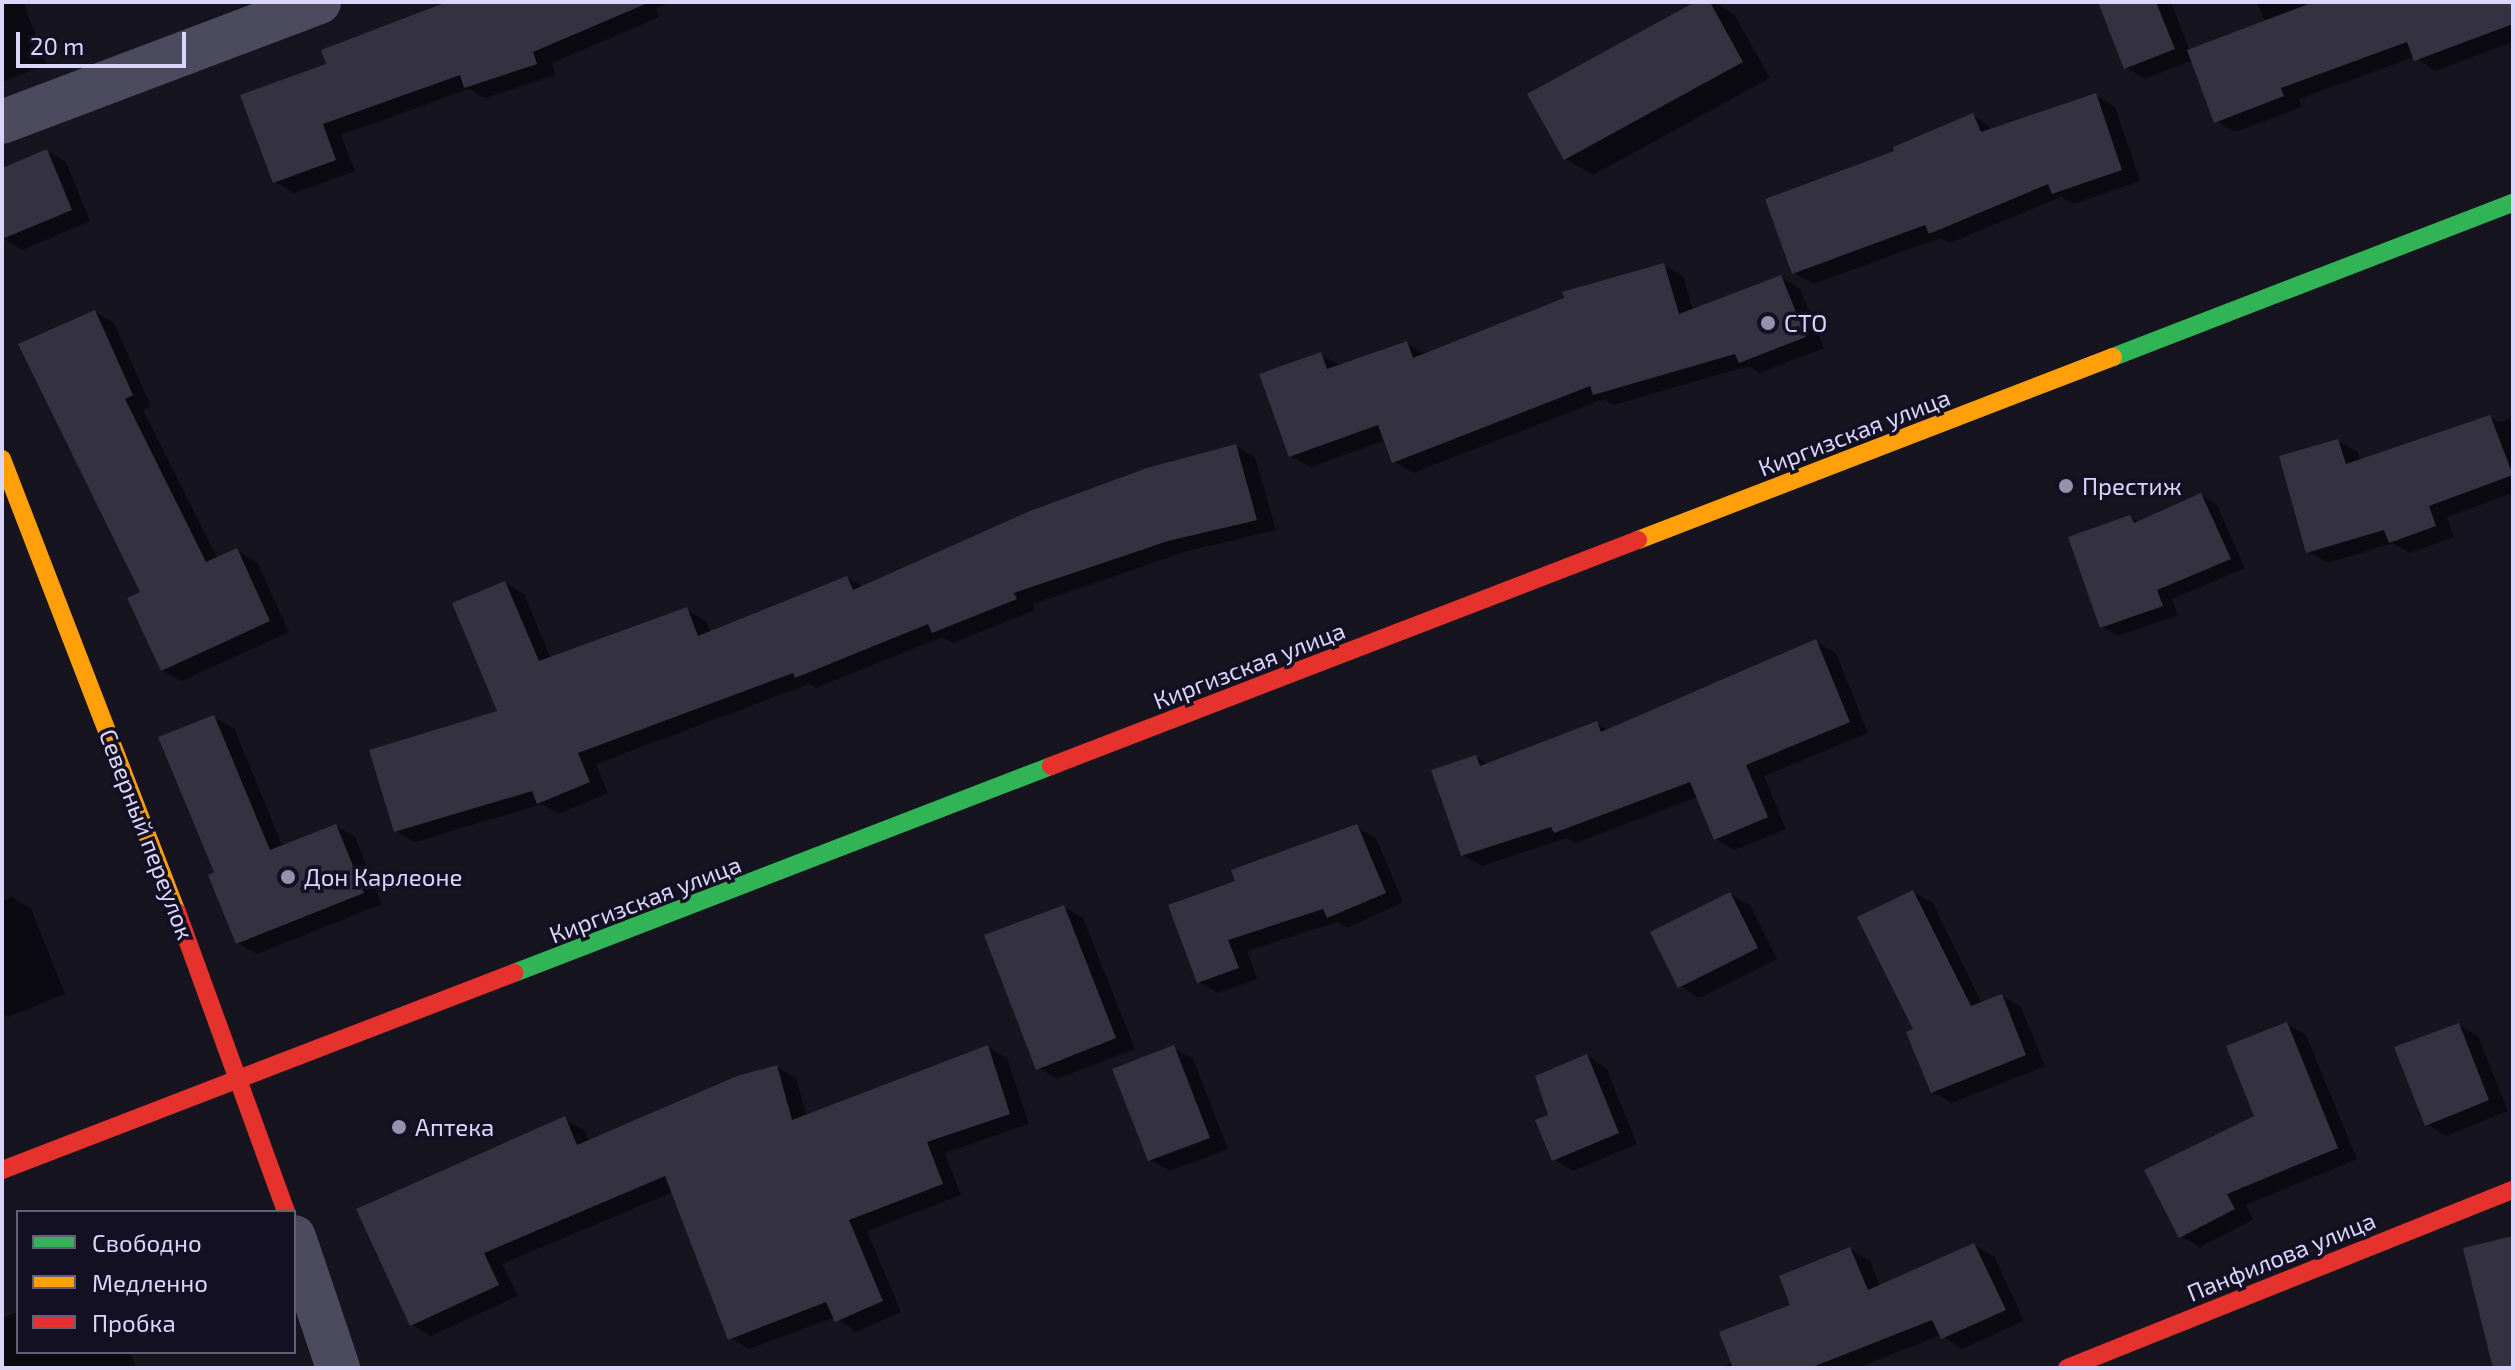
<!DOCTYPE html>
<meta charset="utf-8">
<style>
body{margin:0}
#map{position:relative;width:2515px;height:1370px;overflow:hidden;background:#16141f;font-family:"Exo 2",sans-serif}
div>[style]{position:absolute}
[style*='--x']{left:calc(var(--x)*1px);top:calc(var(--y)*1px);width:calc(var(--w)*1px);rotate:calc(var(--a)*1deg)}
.shadow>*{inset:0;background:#0007}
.building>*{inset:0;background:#343241}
.street>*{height:44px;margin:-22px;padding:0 22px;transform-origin:22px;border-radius:22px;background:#4c4a5e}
.fast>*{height:18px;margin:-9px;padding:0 9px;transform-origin:9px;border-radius:9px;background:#30b455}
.slow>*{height:18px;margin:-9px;padding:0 9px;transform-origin:9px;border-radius:9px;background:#ff9f0a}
.jam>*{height:18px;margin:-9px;padding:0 9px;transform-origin:9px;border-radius:9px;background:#e5322d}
.dots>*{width:22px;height:22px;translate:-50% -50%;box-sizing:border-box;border:4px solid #131023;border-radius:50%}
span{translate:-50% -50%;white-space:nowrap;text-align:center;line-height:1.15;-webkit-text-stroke:7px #131023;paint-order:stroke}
.poi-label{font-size:24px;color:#dad6fb}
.left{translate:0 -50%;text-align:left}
.street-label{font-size:24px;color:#dad6fb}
.frame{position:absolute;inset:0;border:4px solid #dad6fb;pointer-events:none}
.legend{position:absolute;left:16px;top:1210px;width:280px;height:144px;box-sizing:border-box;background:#131023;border:2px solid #635f79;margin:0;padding:10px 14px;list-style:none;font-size:24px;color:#dad6fb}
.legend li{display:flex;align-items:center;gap:16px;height:40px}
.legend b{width:40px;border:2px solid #635f79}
.scale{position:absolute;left:16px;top:32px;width:170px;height:36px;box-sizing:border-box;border:4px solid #dad6fb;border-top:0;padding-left:10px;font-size:24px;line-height:28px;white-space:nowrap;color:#dad6fb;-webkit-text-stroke:6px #131023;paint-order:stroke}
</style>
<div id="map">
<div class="shadow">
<i style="clip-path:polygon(2px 2px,23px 2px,47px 65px,2px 82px)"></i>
<i style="clip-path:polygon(438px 2px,673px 2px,656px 8px,659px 17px,552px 63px,555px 75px,485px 98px,469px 89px,341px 135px,355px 171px,294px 193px,275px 182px,329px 65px,440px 7px)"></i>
<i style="clip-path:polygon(1699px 2px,1713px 2px,1734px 14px,1770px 78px,1593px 175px,1565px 159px)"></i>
<i style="clip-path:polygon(2118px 2px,2171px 2px,2190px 51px,2266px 23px,2256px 2px,2513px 2px,2513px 42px,2435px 71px,2414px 57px,2299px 99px,2302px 107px,2235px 132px,2216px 121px,2193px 60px,2145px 79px,2126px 68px)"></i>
<i style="clip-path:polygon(2095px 95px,2115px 107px,2140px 181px,2073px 204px,2061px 197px,1950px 243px,1940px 238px,1813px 284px,1794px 273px,1897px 153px,1973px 115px,1994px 130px)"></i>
<i style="clip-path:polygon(47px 151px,66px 162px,90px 221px,22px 250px,2px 238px,2px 170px)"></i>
<i style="clip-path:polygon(1664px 265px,1683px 276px,1693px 310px,1781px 277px,1800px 289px,1824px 348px,1760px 373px,1748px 366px,1614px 405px,1604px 399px,1413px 473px,1393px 461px,1386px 440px,1310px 467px,1291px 456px,1320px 354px,1340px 365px,1406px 343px,1427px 355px)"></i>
<i style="clip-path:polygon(95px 312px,114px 323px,151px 406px,143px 410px,218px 559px,237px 550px,257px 562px,289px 632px,182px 681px,162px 670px,143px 593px)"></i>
<i style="clip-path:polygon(2489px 417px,2499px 422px,2513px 418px,2513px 493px,2447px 517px,2454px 537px,2410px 553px,2393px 543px,2328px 563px,2308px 551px,2338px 441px,2358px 452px,2360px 461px)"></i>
<i style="clip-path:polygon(1235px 446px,1255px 457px,1276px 530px,1188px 551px,1033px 604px,1035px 610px,953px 643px,942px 637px,816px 688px,809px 684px,596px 764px,608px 793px,558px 814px,542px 804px,415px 842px,395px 831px,500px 712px,505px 583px,524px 594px,551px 659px,687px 610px,706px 621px,711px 633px,847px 578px,864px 587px)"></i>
<i style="clip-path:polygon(2201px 495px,2217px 505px,2245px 568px,2172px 599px,2178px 615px,2118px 636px,2102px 627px,2130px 517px,2140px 523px)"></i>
<i style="clip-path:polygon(1816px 642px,1836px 653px,1868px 733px,1764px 776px,1786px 829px,1735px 850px,1715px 839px,1698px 797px,1575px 843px,1567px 838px,1482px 866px,1462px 855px,1476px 757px,1489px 765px,1597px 724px,1609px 731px)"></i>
<i style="clip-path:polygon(214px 717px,234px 728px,283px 847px,336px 826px,355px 837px,382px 904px,257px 954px,237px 943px,216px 873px)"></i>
<i style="clip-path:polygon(1356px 827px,1376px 838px,1403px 902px,1348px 928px,1337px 922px,1247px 951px,1257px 979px,1218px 993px,1199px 982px,1237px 882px)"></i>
<i style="clip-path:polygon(1913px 892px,1933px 903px,1982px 1004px,2002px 996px,2021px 1007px,2045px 1066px,1952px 1103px,1932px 1092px,1915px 1030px)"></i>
<i style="clip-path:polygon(1730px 894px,1750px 905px,1777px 959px,1699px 998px,1680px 986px)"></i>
<i style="clip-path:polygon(12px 897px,31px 909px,65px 994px,8px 1017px,2px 1013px,2px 901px)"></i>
<i style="clip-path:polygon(1064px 907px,1083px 918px,1135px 1049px,1057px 1079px,1038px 1068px)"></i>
<i style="clip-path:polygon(2287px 1024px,2306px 1035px,2357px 1159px,2246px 1205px,2253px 1220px,2200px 1247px,2180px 1236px,2256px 1117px)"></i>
<i style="clip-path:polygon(2459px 1025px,2478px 1036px,2508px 1111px,2446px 1136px,2427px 1124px)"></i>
<i style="clip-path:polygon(988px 1047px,1007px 1058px,1029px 1124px,945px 1153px,961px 1195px,867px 1231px,901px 1312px,856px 1332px,835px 1317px,749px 1349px,730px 1338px,673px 1192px,502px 1264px,518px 1296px,431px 1336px,412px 1325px,564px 1119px,584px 1130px,589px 1142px,777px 1067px,796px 1078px,807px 1117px)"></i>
<i style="clip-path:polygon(1174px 1048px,1193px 1059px,1228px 1149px,1170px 1171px,1150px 1160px)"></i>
<i style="clip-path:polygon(1587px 1056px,1606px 1068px,1637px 1144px,1573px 1171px,1553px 1159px,1551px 1116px)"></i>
<i style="clip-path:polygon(1974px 1245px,1994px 1256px,2024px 1321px,1962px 1349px,1941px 1335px,1857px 1368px,1720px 1368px,1733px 1362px,1850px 1249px,1870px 1261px,1880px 1287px)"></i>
<i style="clip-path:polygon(18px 1312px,18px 1352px,130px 1352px,136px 1368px,2px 1368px,2px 1318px)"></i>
</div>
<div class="building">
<i style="clip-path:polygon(447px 2px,650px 2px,533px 52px,537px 64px,464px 88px,460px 75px,323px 124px,336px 160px,273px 183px,240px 95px,326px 64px,321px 50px)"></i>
<i style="clip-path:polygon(1695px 2px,1710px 2px,1743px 62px,1564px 160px,1527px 94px)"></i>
<i style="clip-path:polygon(2098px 2px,2156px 2px,2175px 49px,2124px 69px)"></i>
<i style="clip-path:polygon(2314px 2px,2513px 2px,2513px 24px,2414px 61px,2407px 42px,2281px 88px,2284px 96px,2214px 123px,2187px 50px)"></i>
<i style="clip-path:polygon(2096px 93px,2122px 170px,2052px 194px,2048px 184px,1929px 234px,1925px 225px,1792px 274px,1765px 199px,1894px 151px,1893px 147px,1973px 113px,1981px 132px)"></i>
<i style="clip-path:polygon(47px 149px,72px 210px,2px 239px,2px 168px)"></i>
<i style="clip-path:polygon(1664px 263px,1679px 314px,1781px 275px,1806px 337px,1739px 363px,1735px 354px,1593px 395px,1590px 386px,1392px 463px,1378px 425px,1289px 457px,1259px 374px,1321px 352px,1327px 369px,1407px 341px,1413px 358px,1564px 298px,1562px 292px)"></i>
<i style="clip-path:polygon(95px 310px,133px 395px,125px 399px,206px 562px,237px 548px,270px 621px,161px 671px,127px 598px,140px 592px,18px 344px)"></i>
<i style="clip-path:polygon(2490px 415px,2513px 475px,2429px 506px,2436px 526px,2389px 543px,2384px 530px,2306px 553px,2279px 456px,2338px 439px,2346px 464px)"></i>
<i style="clip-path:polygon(1236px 444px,1257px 520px,1168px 541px,1014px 593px,1017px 599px,932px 633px,928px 624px,795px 678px,793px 673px,578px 753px,590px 782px,537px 804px,532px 791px,394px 832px,369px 750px,497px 711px,452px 603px,505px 581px,539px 661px,687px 607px,698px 636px,847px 576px,853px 590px,1030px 511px,1147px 468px)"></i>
<i style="clip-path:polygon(2201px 493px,2231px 559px,2157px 590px,2163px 606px,2100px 628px,2068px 537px,2130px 515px,2134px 523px)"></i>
<i style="clip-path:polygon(1816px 639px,1850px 722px,1746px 765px,1768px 817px,1714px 840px,1690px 782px,1554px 833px,1551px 827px,1461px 856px,1431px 770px,1476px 755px,1480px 766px,1597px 721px,1601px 732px)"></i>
<i style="clip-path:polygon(214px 715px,270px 850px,336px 824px,364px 893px,236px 944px,208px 875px,214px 872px,158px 737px)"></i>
<i style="clip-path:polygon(1357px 824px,1386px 893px,1327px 918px,1323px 909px,1228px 940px,1239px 968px,1197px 983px,1168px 905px,1235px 881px,1231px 870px)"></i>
<i style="clip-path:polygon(1913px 890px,1971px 1006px,2002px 994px,2026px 1055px,1931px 1093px,1906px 1032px,1913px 1029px,1857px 917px)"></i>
<i style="clip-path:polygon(1730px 892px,1758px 948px,1678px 988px,1650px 932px)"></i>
<i style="clip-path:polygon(1064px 905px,1116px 1038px,1036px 1070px,984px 935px)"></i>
<i style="clip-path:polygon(2287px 1022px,2338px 1148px,2227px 1194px,2235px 1209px,2179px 1238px,2144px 1170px,2254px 1116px,2226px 1046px)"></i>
<i style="clip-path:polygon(2459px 1023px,2489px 1100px,2425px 1126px,2394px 1047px)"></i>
<i style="clip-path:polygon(988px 1045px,1010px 1114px,927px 1142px,943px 1184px,849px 1220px,883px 1301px,835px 1322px,826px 1302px,728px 1340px,665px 1176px,484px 1253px,499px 1285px,410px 1326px,356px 1209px,565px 1116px,577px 1145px,737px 1076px,777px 1065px,792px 1120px)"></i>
<i style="clip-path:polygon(1174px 1045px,1210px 1138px,1148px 1161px,1112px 1069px)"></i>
<i style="clip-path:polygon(1587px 1054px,1619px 1133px,1552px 1161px,1535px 1120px,1548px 1115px,1535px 1076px)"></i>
<i style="clip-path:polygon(2513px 1236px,2513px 1368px,2493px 1368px,2463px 1248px)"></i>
<i style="clip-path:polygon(1974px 1243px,2006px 1310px,1941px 1339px,1932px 1320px,1810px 1368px,1733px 1368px,1719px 1332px,1790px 1305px,1779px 1276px,1850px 1247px,1868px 1290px)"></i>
</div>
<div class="street">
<i style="--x:2;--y:122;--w:339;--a:-20.7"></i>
<i style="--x:294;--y:1237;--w:138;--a:71.4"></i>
</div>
<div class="fast">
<i style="--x:2113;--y:357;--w:429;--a:-21.1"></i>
<i style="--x:514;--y:973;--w:576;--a:-21.08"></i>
</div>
<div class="slow">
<i style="--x:2;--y:459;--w:486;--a:68.9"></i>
<i style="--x:1638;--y:540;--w:509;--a:-21.07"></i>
</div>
<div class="jam">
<i style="--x:1051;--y:766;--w:629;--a:-21.06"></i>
<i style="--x:177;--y:912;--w:319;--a:70"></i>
<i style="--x:2;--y:1170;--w:549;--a:-21.05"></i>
<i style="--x:2067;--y:1368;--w:480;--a:-21.8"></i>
</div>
<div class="dots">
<i style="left:1768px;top:323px;background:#9592ae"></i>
<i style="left:2066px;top:486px;background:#9592ae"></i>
<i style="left:288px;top:877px;background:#9592ae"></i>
<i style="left:399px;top:1127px;background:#9592ae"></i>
</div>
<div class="poi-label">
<span class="left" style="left:1784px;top:323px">СТО</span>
<span class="left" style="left:2082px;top:486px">Престиж</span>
<span class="left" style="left:304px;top:877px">Дон Карлеоне</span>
<span class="left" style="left:415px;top:1127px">Аптека</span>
</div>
<div class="street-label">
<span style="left:1854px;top:432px;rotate:-21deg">Киргизская улица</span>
<span style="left:1249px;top:665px;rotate:-21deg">Киргизская улица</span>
<span style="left:147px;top:834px;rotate:69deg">Северный переулок</span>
<span style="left:645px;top:899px;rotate:-21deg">Киргизская улица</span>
<span style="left:2281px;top:1256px;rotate:-22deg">Панфилова улица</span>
</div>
<div class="frame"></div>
<ul class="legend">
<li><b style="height:10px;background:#30b455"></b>Свободно</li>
<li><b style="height:10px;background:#ff9f0a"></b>Медленно</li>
<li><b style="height:10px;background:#e5322d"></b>Пробка</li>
</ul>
<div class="scale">20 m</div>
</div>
